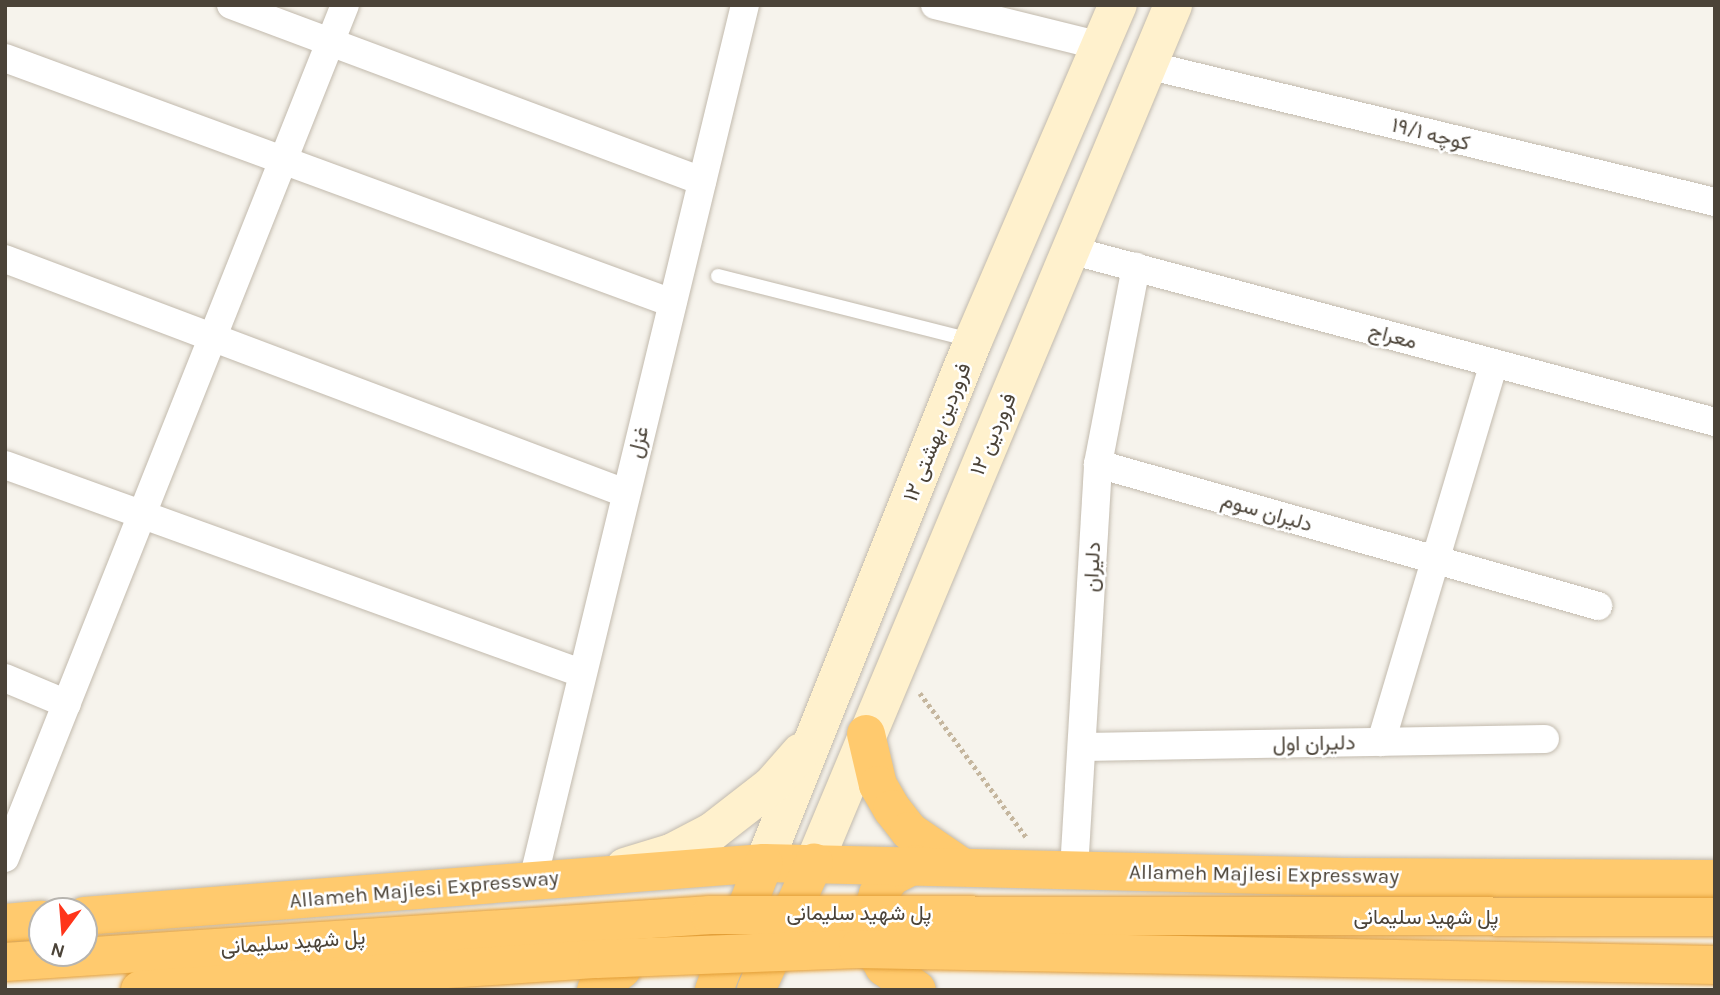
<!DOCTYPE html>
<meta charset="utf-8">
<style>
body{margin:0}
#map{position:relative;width:1720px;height:995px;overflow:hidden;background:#f6f3ec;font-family:Karla,Vazirmatn,sans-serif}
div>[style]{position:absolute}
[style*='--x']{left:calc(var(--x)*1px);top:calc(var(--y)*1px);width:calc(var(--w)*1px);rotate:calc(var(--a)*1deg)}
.path>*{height:4.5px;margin-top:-2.25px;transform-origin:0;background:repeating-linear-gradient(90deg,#c5b69e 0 3.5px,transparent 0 7px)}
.roads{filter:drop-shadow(0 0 2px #c2baad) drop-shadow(0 0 2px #c2baad)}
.lane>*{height:14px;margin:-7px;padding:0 7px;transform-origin:7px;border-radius:7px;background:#fff}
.street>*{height:28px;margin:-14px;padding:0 14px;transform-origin:14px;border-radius:14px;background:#fff}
.secondary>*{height:38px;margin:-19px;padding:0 19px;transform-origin:19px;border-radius:19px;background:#fff1cd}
.highway>*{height:38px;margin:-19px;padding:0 19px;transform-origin:19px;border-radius:19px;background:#ffca6e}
.bridges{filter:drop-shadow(0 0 2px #e39f38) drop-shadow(0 0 2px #e39f38)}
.highway-bridge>*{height:38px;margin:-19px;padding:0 19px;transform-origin:19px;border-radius:19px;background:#ffca6e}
span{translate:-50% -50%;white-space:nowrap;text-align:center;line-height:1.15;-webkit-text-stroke:5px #fff;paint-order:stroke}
.street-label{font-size:21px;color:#4b4338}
.frame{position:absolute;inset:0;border:7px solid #4b4338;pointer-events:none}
.north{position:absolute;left:28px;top:897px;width:70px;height:70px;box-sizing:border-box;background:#fff;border:2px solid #b7b4af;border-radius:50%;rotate:196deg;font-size:19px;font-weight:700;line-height:28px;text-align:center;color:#4b4338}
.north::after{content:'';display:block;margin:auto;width:24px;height:32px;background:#ff351a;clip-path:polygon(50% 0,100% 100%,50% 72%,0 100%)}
</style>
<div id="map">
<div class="path">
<i style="--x:920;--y:693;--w:180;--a:53.6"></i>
</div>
<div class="roads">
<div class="lane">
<i style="--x:718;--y:276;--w:261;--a:14.2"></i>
</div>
<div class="street">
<i style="--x:231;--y:5;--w:503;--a:20.49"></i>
<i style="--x:935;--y:5;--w:171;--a:13.9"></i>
<i style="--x:5;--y:58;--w:711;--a:20.17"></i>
<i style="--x:1147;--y:65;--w:584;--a:13.56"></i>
<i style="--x:1070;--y:250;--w:668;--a:14.93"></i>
<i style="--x:5;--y:259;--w:663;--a:20.68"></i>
<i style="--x:1098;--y:464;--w:520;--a:15.85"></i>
<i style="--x:5;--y:465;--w:612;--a:19.86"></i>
<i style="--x:5;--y:678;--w:67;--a:22.8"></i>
<i style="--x:1381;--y:742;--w:395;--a:-73.4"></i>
<i style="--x:1083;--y:747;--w:462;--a:-1"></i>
<i style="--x:5;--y:858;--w:918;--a:-68.27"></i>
<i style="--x:1074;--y:870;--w:407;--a:-86.6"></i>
<i style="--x:1098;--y:464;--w:201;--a:-79.1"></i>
<i style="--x:533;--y:880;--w:900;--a:-76.38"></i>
</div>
<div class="secondary">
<i style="--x:764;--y:863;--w:562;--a:-68.18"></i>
<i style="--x:973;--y:341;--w:366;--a:-66.7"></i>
<i style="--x:814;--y:863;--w:930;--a:-67.29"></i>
<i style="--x:625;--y:867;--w:48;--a:-16.9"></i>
<i style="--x:671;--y:853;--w:47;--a:-27.6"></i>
<i style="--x:713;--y:831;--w:75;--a:-37.9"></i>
<i style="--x:772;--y:785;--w:43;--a:-48.8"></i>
</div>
<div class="highway">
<i style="--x:866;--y:734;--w:52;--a:76.8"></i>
<i style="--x:878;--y:785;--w:28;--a:60"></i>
<i style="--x:892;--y:809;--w:28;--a:52"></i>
<i style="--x:909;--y:831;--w:60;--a:34.2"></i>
<i style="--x:916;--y:864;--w:27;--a:153"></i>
<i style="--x:892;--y:876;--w:23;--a:128"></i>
<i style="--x:878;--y:894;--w:28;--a:107"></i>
<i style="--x:870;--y:921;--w:24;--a:88"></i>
<i style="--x:871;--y:945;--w:26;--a:59"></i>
<i style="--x:884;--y:967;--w:40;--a:34.9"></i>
<i style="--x:84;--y:916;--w:682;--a:-4.46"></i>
<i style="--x:764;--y:863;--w:582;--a:1.38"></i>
<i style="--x:1346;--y:877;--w:369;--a:0.3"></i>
<i style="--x:5;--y:923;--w:37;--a:-5"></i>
<i style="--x:596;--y:990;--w:33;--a:-39"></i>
<i style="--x:622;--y:969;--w:40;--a:-81.5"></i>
<i style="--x:714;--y:990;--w:136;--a:-68.5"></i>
<i style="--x:756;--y:990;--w:140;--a:-65.5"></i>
</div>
</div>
<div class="bridges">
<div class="highway-bridge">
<i style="--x:5;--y:962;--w:707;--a:-3.81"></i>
<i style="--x:710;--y:915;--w:1005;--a:0.11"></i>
<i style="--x:140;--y:990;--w:458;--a:-3.9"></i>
<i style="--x:597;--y:959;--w:261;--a:-2.2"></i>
<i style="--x:858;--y:949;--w:857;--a:1.07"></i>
</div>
</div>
<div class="street-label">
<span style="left:1431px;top:134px;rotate:14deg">کوچه ۱۹/۱</span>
<span style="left:1393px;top:336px;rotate:15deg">معراج</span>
<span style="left:937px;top:432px;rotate:-68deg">۱۲ فروردین بهشتی</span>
<span style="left:993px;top:434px;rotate:-67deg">۱۲ فروردین</span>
<span style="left:638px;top:442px;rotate:-76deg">غزل</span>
<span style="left:1267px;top:512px;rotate:16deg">دلیران سوم</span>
<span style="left:1092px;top:567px;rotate:-87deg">دلیران</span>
<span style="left:1314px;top:743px;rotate:-1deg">دلیران اول</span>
<span style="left:1264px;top:874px;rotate:1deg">Allameh Majlesi Expressway</span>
<span style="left:424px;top:889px;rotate:-5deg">Allameh Majlesi Expressway</span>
<span style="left:859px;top:913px">پل شهید سلیمانی</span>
<span style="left:1426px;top:917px">پل شهید سلیمانی</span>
<span style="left:293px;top:942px;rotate:-4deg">پل شهید سلیمانی</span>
</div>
<div class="frame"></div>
<div class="north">N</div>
</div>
